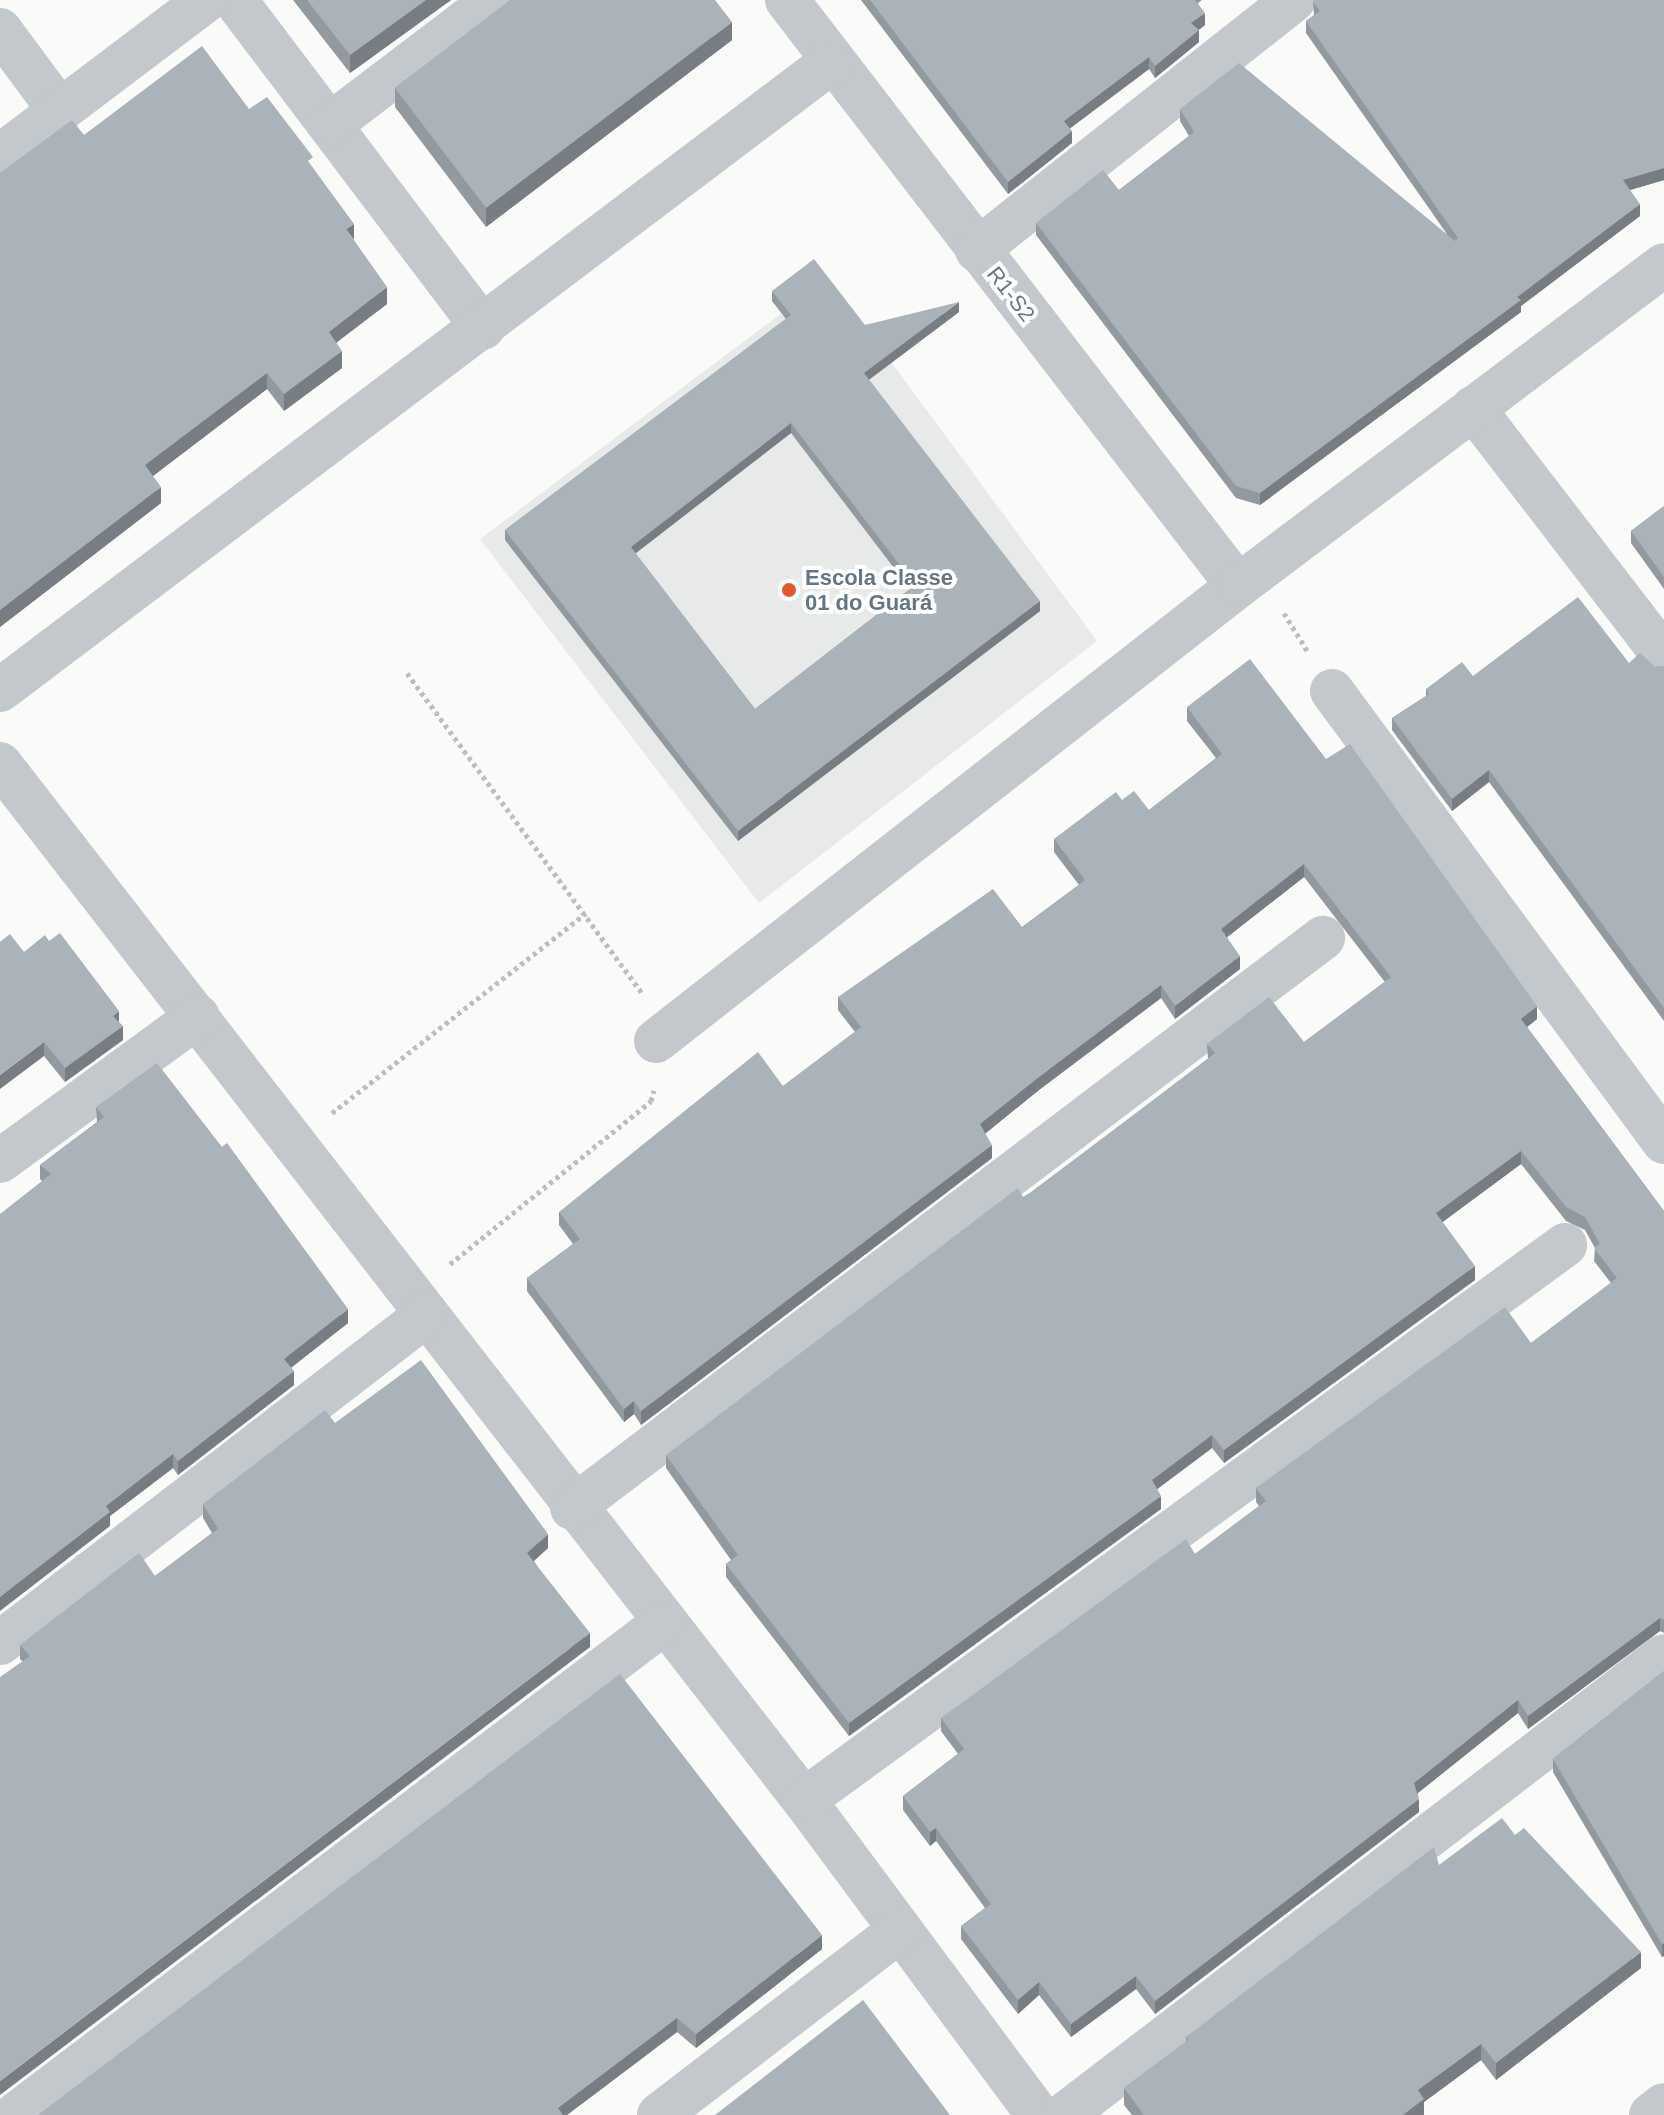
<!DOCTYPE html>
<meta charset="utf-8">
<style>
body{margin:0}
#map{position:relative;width:1664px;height:2115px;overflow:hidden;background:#fafaf8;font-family:Helvetica,sans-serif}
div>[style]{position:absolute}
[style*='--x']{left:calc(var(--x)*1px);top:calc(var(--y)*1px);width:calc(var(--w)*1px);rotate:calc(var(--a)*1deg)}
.built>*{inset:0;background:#e8e9e9}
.path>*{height:5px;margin-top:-2.5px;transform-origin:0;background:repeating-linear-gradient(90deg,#bbbfc2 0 4px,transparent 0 8px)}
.minor>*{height:44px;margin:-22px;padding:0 22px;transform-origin:22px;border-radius:22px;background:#c3c8cc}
.wall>*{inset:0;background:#929a9f}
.shaded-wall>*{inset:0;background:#777d82}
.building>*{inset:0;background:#aab3b9}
.dots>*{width:22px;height:22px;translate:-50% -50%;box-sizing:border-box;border:4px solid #fff;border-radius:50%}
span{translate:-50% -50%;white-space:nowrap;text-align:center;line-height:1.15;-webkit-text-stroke:8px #fff;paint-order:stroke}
.street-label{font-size:22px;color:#657683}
.poi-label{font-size:22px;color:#657683;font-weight:700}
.left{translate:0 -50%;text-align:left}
</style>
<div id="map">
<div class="built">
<i style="clip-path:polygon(829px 278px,1097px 641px,759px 903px,480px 539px)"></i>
</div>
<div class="path">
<i style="--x:1284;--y:613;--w:46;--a:58.4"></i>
<i style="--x:407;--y:673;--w:396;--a:53.7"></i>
<i style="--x:332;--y:1113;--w:323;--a:-38.2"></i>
<i style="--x:450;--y:1264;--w:259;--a:-39"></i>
<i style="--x:651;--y:1101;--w:11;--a:-75"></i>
</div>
<div class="minor">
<i style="--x:235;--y:0;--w:411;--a:52.9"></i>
<i style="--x:787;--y:0;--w:739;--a:52.42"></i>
<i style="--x:0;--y:30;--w:101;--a:53.5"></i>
<i style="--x:332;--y:123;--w:203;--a:-37.2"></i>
<i style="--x:0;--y:156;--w:258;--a:-37.1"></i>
<i style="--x:977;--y:250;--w:403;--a:-38.3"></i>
<i style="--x:1473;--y:408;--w:313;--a:52.4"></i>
<i style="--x:0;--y:690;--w:1040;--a:-37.07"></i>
<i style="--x:1332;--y:691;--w:560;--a:53.64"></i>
<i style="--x:0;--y:764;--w:1311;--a:52.19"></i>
<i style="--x:804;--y:1800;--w:392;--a:53.4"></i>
<i style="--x:656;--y:1041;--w:739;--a:-38.02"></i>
<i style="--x:1238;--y:586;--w:533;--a:-37"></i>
<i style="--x:0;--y:1161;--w:245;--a:-36.2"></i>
<i style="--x:572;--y:1508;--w:943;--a:-37.2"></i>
<i style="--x:0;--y:1643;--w:538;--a:-37.59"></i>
<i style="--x:804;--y:1800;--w:942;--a:-36.1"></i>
<i style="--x:15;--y:2115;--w:816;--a:-37.18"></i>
<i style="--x:659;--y:2115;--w:304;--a:-37.5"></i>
<i style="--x:1064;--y:2115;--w:755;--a:-37.42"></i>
<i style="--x:1651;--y:2115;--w:16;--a:-38"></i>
</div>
<div class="wall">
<i style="clip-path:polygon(293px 0,451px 0,350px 73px)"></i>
<i style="clip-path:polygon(861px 0,1202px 0,1198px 3px,1205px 25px,1199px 30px,1199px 42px,1155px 78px,1149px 69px,1070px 128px,1072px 143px,1008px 194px)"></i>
<i style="clip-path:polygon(1664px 0,1664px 180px,1630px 190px,1640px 216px,1521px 306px,1521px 312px,1260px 505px,1236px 498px,1036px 235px,1036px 223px,1119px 190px,1189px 136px,1180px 121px,1180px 109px,1447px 234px,1306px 33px,1306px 21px,1314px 15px,1313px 2px)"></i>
<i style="clip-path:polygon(510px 1px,732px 40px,486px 227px,395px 107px,395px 88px)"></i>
<i style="clip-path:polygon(249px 109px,313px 168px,387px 304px,336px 343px,342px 368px,284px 411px,267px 389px,153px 476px,161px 503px,0 627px,0 173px,84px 135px)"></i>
<i style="clip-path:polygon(evenodd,772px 291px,865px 325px,959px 312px,869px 380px,1040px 611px,738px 841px,505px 540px,505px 530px,786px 319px,772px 301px,772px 291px,791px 433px,910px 589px,755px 709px,635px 553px,791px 433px)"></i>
<i style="clip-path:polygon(1664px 506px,1664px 589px,1631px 543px,1631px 531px)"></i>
<i style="clip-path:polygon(1629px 663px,1655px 667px,1664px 666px,1664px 1021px,1489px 782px,1452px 811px,1392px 730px,1392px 718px,1426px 696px,1426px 689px,1473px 676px)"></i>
<i style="clip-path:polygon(1187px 707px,1326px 759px,1537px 1019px,1527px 1027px,1664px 1211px,1664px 1633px,1660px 1631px,1528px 1729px,1518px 1713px,1418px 1793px,1419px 1812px,1155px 2014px,1136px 1989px,1071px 2037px,1039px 1995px,1018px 2014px,961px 1939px,961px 1926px,985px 1908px,936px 1841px,930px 1846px,903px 1810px,903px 1796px,958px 1754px,941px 1731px,941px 1718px,1195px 1554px,1259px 1506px,1256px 1502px,1256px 1488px,1531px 1343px,1611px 1283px,1594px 1261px,1595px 1248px,1585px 1230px,1566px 1221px,1521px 1164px,1442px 1222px,1475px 1280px,1224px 1463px,1212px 1448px,1157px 1489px,1161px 1509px,849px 1736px,726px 1577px,726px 1564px,731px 1560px,666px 1468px,666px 1455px,1023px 1197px,1030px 1193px,1208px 1059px,1207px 1044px,1304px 1042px,1385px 982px,1304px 877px,1227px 937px,1240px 969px,1175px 1019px,1161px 998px,1039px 1090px,985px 1133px,992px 1158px,641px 1425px,634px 1414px,624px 1422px,527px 1291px,527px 1278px,573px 1244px,559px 1225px,559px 1212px,783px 1086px,855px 1032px,838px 1010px,838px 997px,1022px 927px,1079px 885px,1054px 852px,1054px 839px,1122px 800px,1149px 810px,1216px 758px,1187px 721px)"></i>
<i style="clip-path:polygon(49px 941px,119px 1022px,123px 1040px,65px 1082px,44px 1056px,24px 952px)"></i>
<i style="clip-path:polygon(96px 1107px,348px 1323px,291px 1368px,294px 1385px,178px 1475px,173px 1468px,110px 1516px,110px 1526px,42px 1181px,40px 1179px,40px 1165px,97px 1122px)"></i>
<i style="clip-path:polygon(335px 1423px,548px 1548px,534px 1561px,590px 1647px,22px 1661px,20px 1659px,20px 1645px,155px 1576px,212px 1533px,203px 1518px,203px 1504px)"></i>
<i style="clip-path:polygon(1664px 1671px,1664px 1956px,1662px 1957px,1553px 1772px,1553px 1759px)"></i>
<i style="clip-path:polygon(1515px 1835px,1641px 1968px,1496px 2080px,1481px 2060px,1424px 2102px,1424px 2115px,1132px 2115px,1124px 2105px,1124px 2088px,1186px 2042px,1186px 2037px,1439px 1865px)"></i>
<i style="clip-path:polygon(822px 1949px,696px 2048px,677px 2032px,567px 2115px,38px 2115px)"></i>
</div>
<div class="shaded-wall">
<i style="clip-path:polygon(426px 0,451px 0,350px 73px,350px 55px)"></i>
<i style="clip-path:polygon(1205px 13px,1205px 25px,1191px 35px,1191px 23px)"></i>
<i style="clip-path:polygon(732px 22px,732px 40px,486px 227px,486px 208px)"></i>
<i style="clip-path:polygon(1199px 30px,1199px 42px,1155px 78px,1155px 66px)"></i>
<i style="clip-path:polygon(1149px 57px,1149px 69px,1064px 133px,1064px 121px)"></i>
<i style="clip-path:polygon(1072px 131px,1072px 143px,1008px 194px,1008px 182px)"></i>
<i style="clip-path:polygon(1664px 168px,1664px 180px,1623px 192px,1623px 180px)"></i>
<i style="clip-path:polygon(1640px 204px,1640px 216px,1521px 306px,1521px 312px,1260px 505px,1260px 493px)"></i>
<i style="clip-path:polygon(354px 224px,354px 240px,346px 229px)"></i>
<i style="clip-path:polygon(387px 287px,387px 304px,329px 348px,329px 332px)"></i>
<i style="clip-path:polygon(959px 302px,959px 312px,864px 383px,864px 373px)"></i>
<i style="clip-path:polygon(342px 351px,342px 368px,284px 411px,284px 394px)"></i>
<i style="clip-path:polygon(267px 373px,267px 389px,145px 482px,145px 465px)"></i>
<i style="clip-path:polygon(791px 423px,791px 433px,631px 557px,631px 547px)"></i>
<i style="clip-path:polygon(161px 487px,161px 503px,0 627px,0 610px)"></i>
<i style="clip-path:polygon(1040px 601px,1040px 611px,738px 841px,738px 831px)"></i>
<i style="clip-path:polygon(1489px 770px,1489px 782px,1452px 811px,1452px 799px)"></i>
<i style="clip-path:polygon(1304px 864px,1304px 877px,1221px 942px,1221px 929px)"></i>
<i style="clip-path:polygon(1240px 956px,1240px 969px,1175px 1019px,1175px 1006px)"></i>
<i style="clip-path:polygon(1161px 985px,1161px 998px,1039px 1090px,980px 1138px,980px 1124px,1039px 1077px)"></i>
<i style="clip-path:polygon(1537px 1006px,1537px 1019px,1521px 1032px,1521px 1019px)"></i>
<i style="clip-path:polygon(119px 1011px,119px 1025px,113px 1016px)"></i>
<i style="clip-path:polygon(123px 1026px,123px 1040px,65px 1082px,65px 1068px)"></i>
<i style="clip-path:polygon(44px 1042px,44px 1056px,0 1089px,0 1075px)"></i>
<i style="clip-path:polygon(992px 1145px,992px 1158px,641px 1425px,641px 1411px)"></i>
<i style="clip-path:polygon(1521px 1151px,1521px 1164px,1436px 1227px,1436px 1213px)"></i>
<i style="clip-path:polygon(1475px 1266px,1475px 1280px,1224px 1463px,1224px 1450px)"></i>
<i style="clip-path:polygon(348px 1309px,348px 1323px,284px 1373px,284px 1359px)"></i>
<i style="clip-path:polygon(294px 1371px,294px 1385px,178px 1475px,178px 1461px)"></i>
<i style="clip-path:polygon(634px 1401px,634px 1414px,624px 1422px,624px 1409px)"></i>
<i style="clip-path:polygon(1212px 1435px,1212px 1448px,1152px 1493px,1152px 1480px)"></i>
<i style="clip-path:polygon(173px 1454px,173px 1468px,110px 1516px,110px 1526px,0 1611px,0 1597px,106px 1506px)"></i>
<i style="clip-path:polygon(1161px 1496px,1161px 1509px,849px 1736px,849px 1723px)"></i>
<i style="clip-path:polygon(548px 1534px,548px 1548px,527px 1567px,527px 1553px)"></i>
<i style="clip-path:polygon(1660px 1618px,1660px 1631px,1528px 1729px,1528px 1716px)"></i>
<i style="clip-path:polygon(590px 1633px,590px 1647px,0 2095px,0 2081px)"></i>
<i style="clip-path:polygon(1518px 1700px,1518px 1713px,1414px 1796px,1414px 1783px)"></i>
<i style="clip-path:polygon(1419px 1799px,1419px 1812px,1155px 2014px,1155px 2001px)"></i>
<i style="clip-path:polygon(936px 1828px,936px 1841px,930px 1846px,930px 1832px)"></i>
<i style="clip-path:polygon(822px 1935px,822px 1949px,696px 2048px,696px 2034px)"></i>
<i style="clip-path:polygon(1664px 1943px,1664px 1956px,1662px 1957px,1662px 1944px)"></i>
<i style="clip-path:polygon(1641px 1952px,1641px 1968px,1496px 2080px,1496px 2063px)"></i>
<i style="clip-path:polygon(1136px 1976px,1136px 1989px,1071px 2037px,1071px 2024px)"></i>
<i style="clip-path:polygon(1039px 1982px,1039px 1995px,1018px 2014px,1018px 2000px)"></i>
<i style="clip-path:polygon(677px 2018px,677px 2032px,567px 2115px,558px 2115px,558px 2108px)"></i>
<i style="clip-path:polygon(1481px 2044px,1481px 2060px,1424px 2102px,1424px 2115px,1403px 2115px,1418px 2090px)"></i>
</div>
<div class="building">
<i style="clip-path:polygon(307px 0,426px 0,350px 55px)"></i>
<i style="clip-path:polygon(510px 0,715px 0,732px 22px,486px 208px,395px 88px)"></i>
<i style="clip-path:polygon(870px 0,1195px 0,1205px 13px,1191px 23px,1199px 30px,1155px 66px,1149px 57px,1064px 121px,1072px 131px,1008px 182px)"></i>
<i style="clip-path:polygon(1313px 0,1664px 0,1664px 168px,1623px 180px,1640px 204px,1517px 297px,1521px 300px,1260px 493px,1236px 486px,1036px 223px,1103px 170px,1119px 190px,1194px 132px,1180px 109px,1239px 63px,1455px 241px,1458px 238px,1306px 21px,1320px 11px,1313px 2px)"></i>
<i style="clip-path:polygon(202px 46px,249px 109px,267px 97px,313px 157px,308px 161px,354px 224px,346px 229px,387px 287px,329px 332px,342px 351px,284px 394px,267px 373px,145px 465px,161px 487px,0 610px,0 173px,72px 120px,84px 135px)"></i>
<i style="clip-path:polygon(evenodd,814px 259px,865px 325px,959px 302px,864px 373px,1040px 601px,738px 831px,505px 530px,791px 315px,772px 291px,814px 259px,791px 423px,915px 585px,755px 709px,631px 547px,791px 423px)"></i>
<i style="clip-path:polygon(1664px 506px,1664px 577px,1631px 531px)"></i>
<i style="clip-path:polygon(1578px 597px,1629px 663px,1640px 653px,1655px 667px,1664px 666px,1664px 1008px,1489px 770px,1452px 799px,1392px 718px,1429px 694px,1426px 689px,1462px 662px,1473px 676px)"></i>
<i style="clip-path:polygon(1250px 659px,1326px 759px,1350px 744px,1537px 1006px,1521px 1019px,1664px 1211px,1664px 1620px,1660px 1618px,1528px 1716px,1518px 1700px,1414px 1783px,1419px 1799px,1155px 2001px,1136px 1976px,1071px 2024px,1039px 1982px,1018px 2000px,961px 1926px,991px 1904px,936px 1828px,930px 1832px,903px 1796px,964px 1749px,941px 1718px,1186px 1539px,1195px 1554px,1266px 1501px,1256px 1488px,1505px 1307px,1531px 1343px,1617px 1278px,1594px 1248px,1600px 1244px,1585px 1217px,1566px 1207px,1521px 1151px,1436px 1213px,1475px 1266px,1224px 1450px,1212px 1435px,1152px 1480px,1161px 1496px,849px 1723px,726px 1564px,738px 1555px,666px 1455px,1018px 1188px,1023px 1197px,1030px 1193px,1093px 1146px,1215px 1053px,1207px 1044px,1269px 997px,1304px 1042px,1391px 977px,1304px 864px,1221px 929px,1240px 956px,1175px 1006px,1161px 985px,1039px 1077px,980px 1124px,992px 1145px,641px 1411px,634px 1401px,624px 1409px,527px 1278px,580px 1239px,559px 1212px,758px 1052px,783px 1086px,861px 1027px,838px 997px,993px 889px,1022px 927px,1085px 880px,1054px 839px,1116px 792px,1122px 800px,1134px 791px,1149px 810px,1222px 754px,1187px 707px)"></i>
<i style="clip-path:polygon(60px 933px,119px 1011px,113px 1016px,123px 1026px,65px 1068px,44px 1042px,0 1075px,0 942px,10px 934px,24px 952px,45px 935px,49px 941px)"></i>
<i style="clip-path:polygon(157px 1063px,222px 1147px,227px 1143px,348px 1309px,284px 1359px,294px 1371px,178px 1461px,173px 1454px,106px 1506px,110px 1512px,0 1597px,0 1214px,51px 1174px,40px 1165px,104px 1117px,96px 1107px)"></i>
<i style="clip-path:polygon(421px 1360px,548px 1534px,527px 1553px,590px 1633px,0 2081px,0 1677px,30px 1656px,20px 1645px,139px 1553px,155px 1576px,218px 1529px,203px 1504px,325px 1410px,335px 1423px)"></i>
<i style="clip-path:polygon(1664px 1671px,1664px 1943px,1662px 1944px,1553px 1759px)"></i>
<i style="clip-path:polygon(620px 1674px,822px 1935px,696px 2034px,677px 2018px,558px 2108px,563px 2115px,38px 2115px)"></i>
<i style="clip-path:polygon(1502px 1818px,1515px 1835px,1524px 1828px,1641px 1952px,1496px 2063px,1481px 2044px,1418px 2090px,1424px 2099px,1403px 2115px,1144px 2115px,1124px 2088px,1188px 2040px,1186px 2037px,1434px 1847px,1439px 1865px)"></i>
<i style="clip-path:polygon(863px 2000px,950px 2115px,715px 2115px)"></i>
</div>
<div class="dots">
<i style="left:789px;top:590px;background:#e4572e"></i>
</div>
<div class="street-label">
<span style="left:1011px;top:294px;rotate:52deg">R1-S2</span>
</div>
<div class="poi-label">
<span class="left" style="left:805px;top:590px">Escola Classe<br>01 do Guará</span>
</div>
</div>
